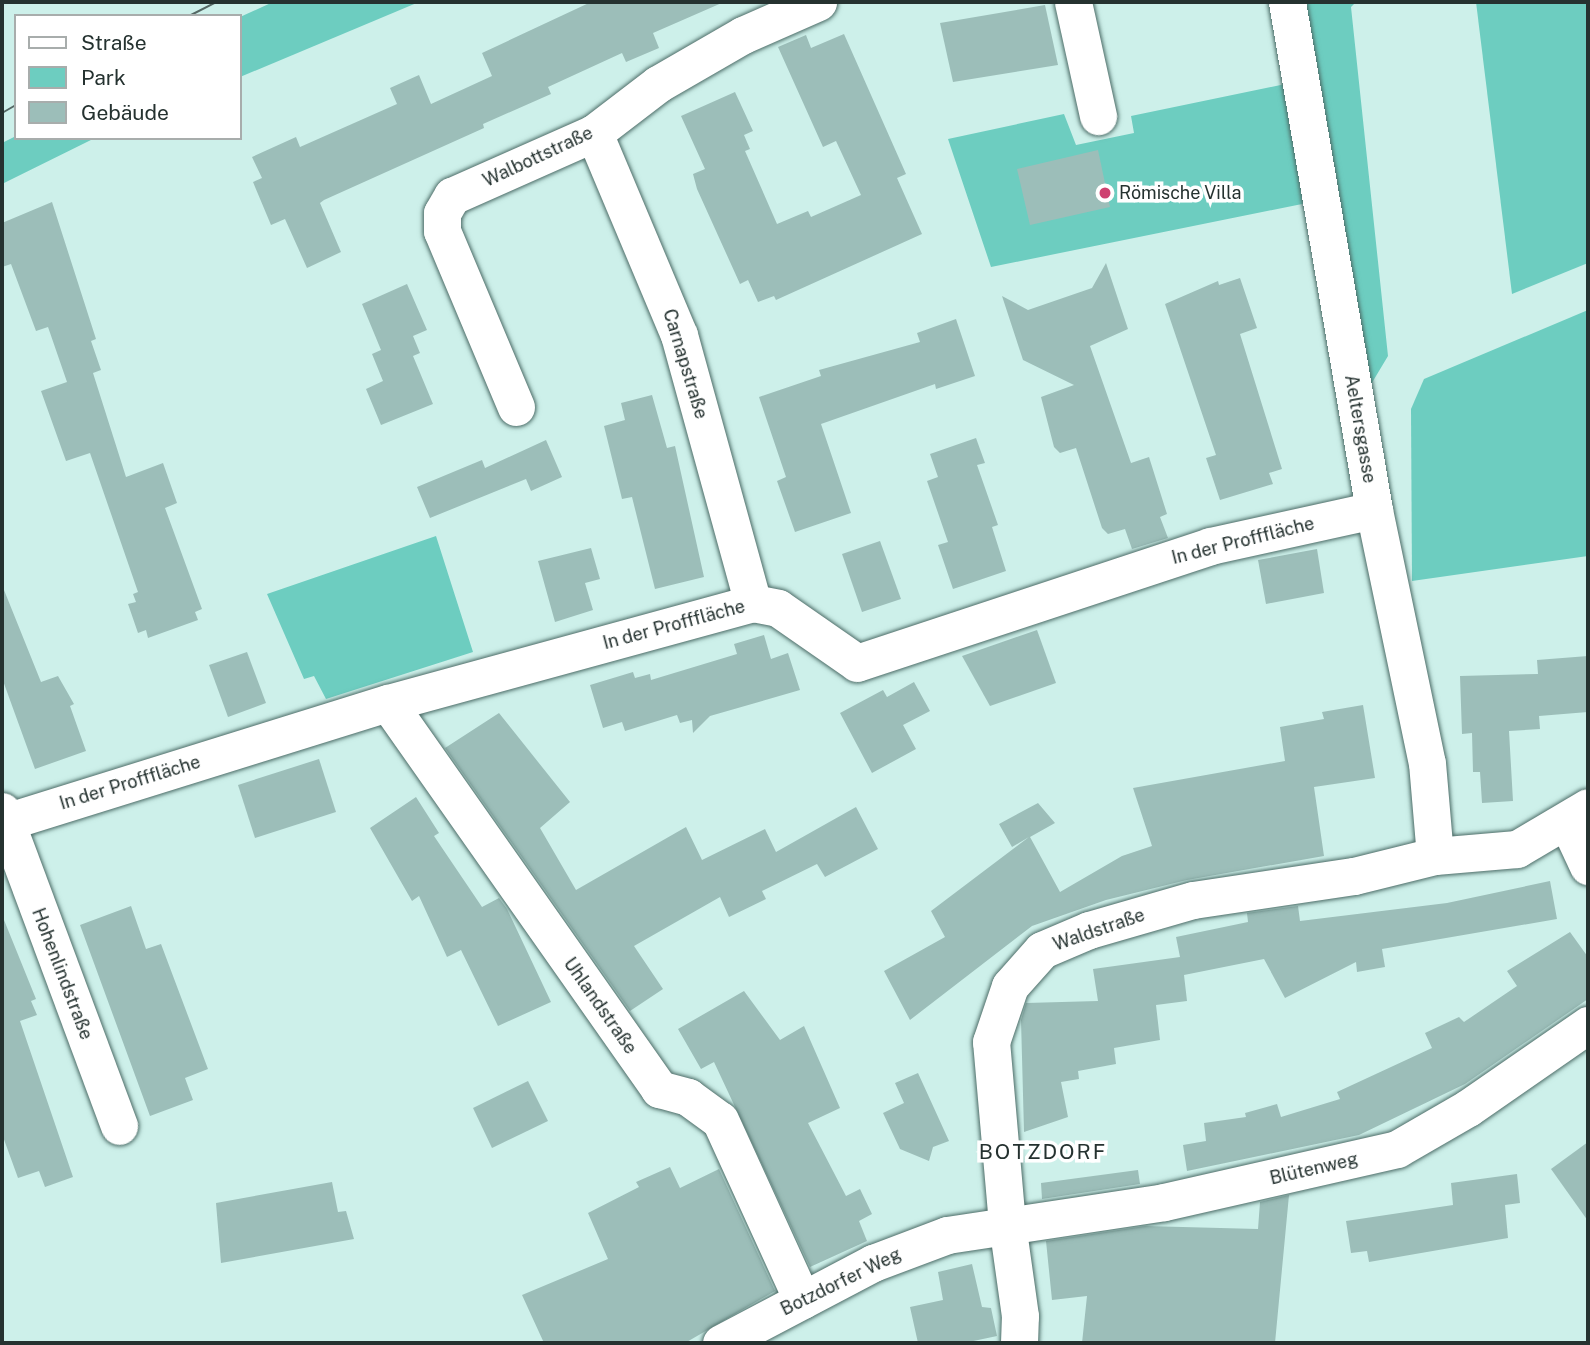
<!DOCTYPE html>
<meta charset="utf-8">
<style>
body{margin:0}
#map{position:relative;width:1590px;height:1345px;overflow:hidden;background:#cdf0ea;font-family:"Public Sans",sans-serif}
div>[style]{position:absolute}
[style*='--x']{left:calc(var(--x)*1px);top:calc(var(--y)*1px);width:calc(var(--w)*1px);rotate:calc(var(--a)*1deg)}
.green>*{inset:0;background:#6dcdc0}
.building>*{inset:0;background:#9cbeb9}
.roads{filter:drop-shadow(0 0 2px #4c6c67) drop-shadow(0 0 2px #4c6c67)}
.minor>*{height:37px;margin:-18.5px;padding:0 18.5px;transform-origin:18.5px;border-radius:18.5px;background:#fff}
.tram>*{height:2px;margin:-1px;padding:0 1px;transform-origin:1px;border-radius:1px;background:#546864}
.dots>*{width:19px;height:19px;translate:-50% -50%;box-sizing:border-box;border:4px solid #fff;border-radius:50%}
span{translate:-50% -50%;white-space:nowrap;text-align:center;line-height:1.15;-webkit-text-stroke:7px #fff;paint-order:stroke}
.street-label{font-size:18px;color:#253230}
.poi-label{font-size:18px;color:#253230}
.left{translate:0 -50%;text-align:left}
.quarter-label{font-size:21px;color:#253230;letter-spacing:2px}
.frame{position:absolute;inset:0;border:4px solid #253230;pointer-events:none}
.legend{position:absolute;left:14px;top:14px;width:228px;height:126px;box-sizing:border-box;background:#fff;border:2px solid #a8adac;margin:0;padding:9px 12px;list-style:none;font-size:21px;color:#253230}
.legend li{display:flex;align-items:center;gap:14px;height:35px}
.legend b{width:35px;border:2px solid #a8adac}
</style>
<div id="map">
<div class="green">
<i style="clip-path:polygon(273px 2px,419px 2px,240px 77px,240px 17px)"></i>
<i style="clip-path:polygon(1303px 2px,1356px 2px,1351px 7px,1388px 356px,1367px 391px)"></i>
<i style="clip-path:polygon(1476px 2px,1588px 2px,1588px 263px,1512px 294px)"></i>
<i style="clip-path:polygon(1290px 83px,1312px 202px,991px 267px,948px 139px,1064px 114px,1076px 145px,1134px 133px,1131px 116px)"></i>
<i style="clip-path:polygon(16px 136px,16px 138px,95px 138px,2px 184px,2px 143px)"></i>
<i style="clip-path:polygon(1588px 310px,1588px 556px,1412px 581px,1411px 409px,1424px 379px)"></i>
<i style="clip-path:polygon(436px 536px,473px 652px,326px 699px,314px 676px,304px 679px,267px 594px)"></i>
</div>
<div class="building">
<i style="clip-path:polygon(591px 2px,724px 2px,653px 33px,659px 48px,626px 62px,622px 53px,548px 87px,551px 94px,483px 124px,484px 128px,324px 200px,320px 203px,341px 252px,307px 268px,285px 219px,271px 225px,253px 182px,262px 178px,252px 157px,296px 137px,300px 147px,397px 104px,390px 88px,419px 75px,431px 104px,492px 76px,482px 53px)"></i>
<i style="clip-path:polygon(1045px 5px,1058px 65px,953px 82px,940px 23px)"></i>
<i style="clip-path:polygon(844px 34px,906px 174px,897px 178px,922px 234px,776px 300px,774px 296px,758px 302px,748px 280px,740px 284px,697px 189px,693px 174px,705px 169px,681px 116px,735px 92px,753px 131px,744px 135px,750px 149px,745px 151px,777px 224px,808px 211px,811px 217px,861px 195px,836px 141px,823px 147px,778px 47px,806px 35px,811px 48px)"></i>
<i style="clip-path:polygon(1098px 150px,1110px 207px,1030px 225px,1017px 169px)"></i>
<i style="clip-path:polygon(52px 202px,96px 339px,91px 341px,101px 370px,93px 373px,126px 477px,163px 463px,177px 503px,165px 508px,202px 609px,195px 612px,198px 620px,148px 638px,146px 630px,138px 633px,128px 604px,136px 602px,133px 594px,138px 592px,90px 453px,66px 461px,41px 391px,67px 382px,48px 327px,36px 331px,11px 264px,2px 267px,2px 223px)"></i>
<i style="clip-path:polygon(1106px 263px,1128px 329px,1090px 346px,1131px 463px,1149px 457px,1167px 514px,1160px 517px,1168px 538px,1132px 549px,1125px 529px,1108px 534px,1102px 528px,1076px 448px,1060px 453px,1054px 447px,1041px 397px,1074px 385px,1023px 360px,1002px 296px,1028px 310px,1092px 288px)"></i>
<i style="clip-path:polygon(1240px 278px,1257px 328px,1240px 334px,1282px 469px,1269px 473px,1273px 484px,1220px 500px,1206px 458px,1216px 455px,1165px 304px,1218px 281px,1219px 285px)"></i>
<i style="clip-path:polygon(407px 284px,427px 330px,413px 336px,420px 353px,413px 356px,433px 404px,381px 425px,366px 389px,383px 381px,372px 354px,381px 350px,362px 304px)"></i>
<i style="clip-path:polygon(956px 319px,975px 376px,936px 389px,935px 384px,821px 424px,851px 513px,795px 532px,777px 481px,786px 477px,759px 397px,821px 376px,819px 370px,920px 342px,917px 333px)"></i>
<i style="clip-path:polygon(652px 395px,667px 448px,675px 446px,704px 577px,655px 589px,632px 497px,622px 499px,604px 426px,625px 420px,621px 403px)"></i>
<i style="clip-path:polygon(976px 438px,985px 463px,977px 465px,998px 525px,992px 527px,1006px 571px,953px 589px,938px 545px,948px 542px,927px 481px,938px 477px,930px 454px)"></i>
<i style="clip-path:polygon(546px 440px,562px 477px,531px 491px,526px 479px,430px 518px,417px 487px,482px 460px,485px 468px)"></i>
<i style="clip-path:polygon(880px 541px,901px 599px,862px 612px,842px 554px)"></i>
<i style="clip-path:polygon(591px 548px,600px 579px,585px 583px,593px 610px,555px 622px,538px 561px)"></i>
<i style="clip-path:polygon(1317px 549px,1324px 593px,1266px 604px,1258px 560px)"></i>
<i style="clip-path:polygon(2px 585px,41px 682px,58px 676px,74px 704px,70px 706px,86px 751px,35px 769px,2px 678px)"></i>
<i style="clip-path:polygon(1037px 630px,1056px 683px,990px 706px,962px 656px)"></i>
<i style="clip-path:polygon(764px 635px,771px 659px,788px 653px,800px 690px,710px 716px,693px 733px,692px 720px,680px 723px,677px 715px,625px 731px,622px 722px,603px 728px,590px 685px,633px 672px,635px 678px,650px 674px,651px 680px,737px 654px,734px 644px)"></i>
<i style="clip-path:polygon(247px 652px,266px 703px,228px 717px,209px 665px)"></i>
<i style="clip-path:polygon(1588px 656px,1588px 712px,1539px 716px,1540px 729px,1509px 731px,1513px 801px,1482px 803px,1480px 772px,1473px 772px,1472px 733px,1462px 734px,1460px 676px,1538px 674px,1537px 660px)"></i>
<i style="clip-path:polygon(914px 682px,930px 711px,903px 725px,916px 749px,872px 773px,840px 713px,883px 690px,887px 697px)"></i>
<i style="clip-path:polygon(1363px 705px,1375px 778px,1314px 787px,1324px 856px,1187px 880px,1106px 900px,1032px 926px,910px 1020px,884px 971px,945px 937px,931px 911px,1029px 837px,1012px 847px,999px 824px,1038px 803px,1055px 823px,1030px 837px,1060px 892px,1122px 856px,1152px 846px,1133px 788px,1285px 761px,1280px 727px,1324px 719px,1322px 712px)"></i>
<i style="clip-path:polygon(499px 713px,570px 802px,540px 828px,576px 890px,686px 827px,702px 860px,765px 829px,776px 852px,856px 807px,878px 849px,825px 877px,817px 864px,762px 891px,766px 899px,729px 917px,720px 897px,634px 946px,663px 989px,630px 1011px,445px 748px)"></i>
<i style="clip-path:polygon(319px 759px,336px 812px,255px 838px,238px 785px)"></i>
<i style="clip-path:polygon(416px 797px,439px 833px,434px 836px,482px 907px,499px 898px,507px 909px,551px 1002px,498px 1026px,461px 950px,447px 957px,419px 896px,412px 901px,370px 828px)"></i>
<i style="clip-path:polygon(1550px 881px,1557px 919px,1382px 949px,1385px 967px,1357px 972px,1356px 962px,1285px 998px,1264px 959px,1184px 975px,1187px 1001px,1156px 1005px,1160px 1040px,1114px 1048px,1116px 1064px,1078px 1071px,1079px 1079px,1061px 1082px,1068px 1117px,1024px 1132px,1021px 1020px,1026px 1003px,1098px 1001px,1093px 969px,1180px 957px,1176px 937px,1248px 922px,1247px 913px,1298px 906px,1300px 921px,1447px 903px)"></i>
<i style="clip-path:polygon(131px 906px,146px 949px,161px 944px,208px 1069px,185px 1078px,193px 1100px,150px 1116px,80px 925px)"></i>
<i style="clip-path:polygon(2px 915px,36px 999px,31px 1001px,37px 1015px,20px 1021px,73px 1177px,45px 1187px,39px 1171px,18px 1178px,2px 1134px)"></i>
<i style="clip-path:polygon(1570px 932px,1588px 957px,1588px 999px,1465px 1084px,1359px 1135px,1187px 1171px,1183px 1145px,1206px 1141px,1204px 1123px,1246px 1117px,1245px 1113px,1277px 1104px,1281px 1117px,1340px 1099px,1337px 1092px,1432px 1048px,1425px 1033px,1459px 1017px,1464px 1022px,1517px 986px,1507px 971px)"></i>
<i style="clip-path:polygon(744px 991px,780px 1040px,804px 1026px,840px 1108px,808px 1123px,846px 1196px,860px 1189px,872px 1214px,859px 1221px,867px 1241px,810px 1267px,714px 1062px,701px 1069px,678px 1029px)"></i>
<i style="clip-path:polygon(918px 1073px,949px 1141px,933px 1147px,929px 1161px,900px 1149px,883px 1113px,904px 1103px,895px 1083px)"></i>
<i style="clip-path:polygon(528px 1081px,548px 1121px,492px 1148px,473px 1108px)"></i>
<i style="clip-path:polygon(1588px 1142px,1588px 1221px,1551px 1169px)"></i>
<i style="clip-path:polygon(670px 1167px,680px 1188px,719px 1169px,775px 1291px,685px 1343px,544px 1343px,522px 1295px,608px 1259px,588px 1213px,639px 1187px,636px 1182px)"></i>
<i style="clip-path:polygon(1138px 1170px,1140px 1184px,1042px 1199px,1041px 1183px)"></i>
<i style="clip-path:polygon(1517px 1174px,1520px 1203px,1505px 1205px,1508px 1238px,1369px 1262px,1367px 1251px,1351px 1253px,1346px 1221px,1453px 1205px,1451px 1183px)"></i>
<i style="clip-path:polygon(332px 1182px,338px 1212px,346px 1211px,354px 1239px,221px 1263px,216px 1203px)"></i>
<i style="clip-path:polygon(1289px 1195px,1275px 1343px,1082px 1343px,1087px 1296px,1052px 1300px,1046px 1241px,1145px 1226px,1258px 1229px,1260px 1202px)"></i>
<i style="clip-path:polygon(972px 1264px,982px 1307px,991px 1308px,997px 1336px,964px 1343px,918px 1343px,910px 1307px,943px 1300px,938px 1272px)"></i>
</div>
<div class="roads">
<div class="minor">
<i style="--x:1073;--y:2;--w:117;--a:77.6"></i>
<i style="--x:1287;--y:2;--w:515;--a:80.28"></i>
<i style="--x:1374;--y:510;--w:258;--a:78.2"></i>
<i style="--x:1427;--y:763;--w:93;--a:85.1"></i>
<i style="--x:594;--y:133;--w:219;--a:67.2"></i>
<i style="--x:679;--y:335;--w:278;--a:74.6"></i>
<i style="--x:516;--y:407;--w:191;--a:-112.8"></i>
<i style="--x:442;--y:231;--w:18;--a:-90"></i>
<i style="--x:442;--y:213;--w:20;--a:-60"></i>
<i style="--x:452;--y:196;--w:155;--a:-23.9"></i>
<i style="--x:594;--y:133;--w:81;--a:-37.4"></i>
<i style="--x:658;--y:84;--w:98;--a:-30"></i>
<i style="--x:743;--y:35;--w:82;--a:-23.7"></i>
<i style="--x:388;--y:703;--w:472;--a:54.9"></i>
<i style="--x:659;--y:1089;--w:30;--a:15"></i>
<i style="--x:688;--y:1097;--w:39;--a:36"></i>
<i style="--x:720;--y:1120;--w:198;--a:65.5"></i>
<i style="--x:2;--y:811;--w:336;--a:69.6"></i>
<i style="--x:1567;--y:821;--w:50;--a:65"></i>
<i style="--x:2;--y:823;--w:404;--a:-17.3"></i>
<i style="--x:388;--y:703;--w:378;--a:-15.3"></i>
<i style="--x:753;--y:603;--w:25;--a:11"></i>
<i style="--x:778;--y:608;--w:96;--a:34.8"></i>
<i style="--x:857;--y:663;--w:372;--a:-18.3"></i>
<i style="--x:1210;--y:546;--w:168;--a:-12.4"></i>
<i style="--x:721;--y:1343;--w:172;--a:-27.8"></i>
<i style="--x:873;--y:1263;--w:79;--a:-20.7"></i>
<i style="--x:947;--y:1235;--w:219;--a:-8.6"></i>
<i style="--x:1164;--y:1202;--w:239;--a:-12.8"></i>
<i style="--x:1397;--y:1149;--w:82;--a:-30"></i>
<i style="--x:1468;--y:1108;--w:146;--a:-34.7"></i>
<i style="--x:1019;--y:1343;--w:27;--a:-88"></i>
<i style="--x:1020;--y:1316;--w:93;--a:-98"></i>
<i style="--x:1007;--y:1224;--w:183;--a:-95"></i>
<i style="--x:991;--y:1042;--w:59;--a:-71.3"></i>
<i style="--x:1010;--y:986;--w:48;--a:-48.4"></i>
<i style="--x:1042;--y:950;--w:51;--a:-23.1"></i>
<i style="--x:1089;--y:930;--w:108;--a:-16.1"></i>
<i style="--x:1193;--y:900;--w:163;--a:-8.5"></i>
<i style="--x:1354;--y:876;--w:83;--a:-13.9"></i>
<i style="--x:1435;--y:856;--w:82;--a:-4.9"></i>
<i style="--x:1517;--y:849;--w:82;--a:-30.6"></i>
</div>
</div>
<div class="tram">
<i style="--x:189;--y:16;--w:30;--a:-27"></i>
<i style="--x:2;--y:113;--w:16;--a:-30"></i>
</div>
<div class="dots">
<i style="left:1105px;top:193px;background:#ce4170"></i>
</div>
<div class="street-label">
<span style="left:538px;top:157px;rotate:-25deg">Walbottstraße</span>
<span style="left:685px;top:364px;rotate:73deg">Carnapstraße</span>
<span style="left:1360px;top:429px;rotate:80deg">Aeltersgasse</span>
<span style="left:1243px;top:541px;rotate:-14deg">In der Profffläche</span>
<span style="left:674px;top:625px;rotate:-15deg">In der Profffläche</span>
<span style="left:130px;top:783px;rotate:-17deg">In der Profffläche</span>
<span style="left:1099px;top:930px;rotate:-19deg">Waldstraße</span>
<span style="left:62px;top:974px;rotate:69deg">Hohenlindstraße</span>
<span style="left:600px;top:1006px;rotate:55deg">Uhlandstraße</span>
<span style="left:1314px;top:1169px;rotate:-13deg">Blütenweg</span>
<span style="left:841px;top:1282px;rotate:-26deg">Botzdorfer Weg</span>
</div>
<div class="poi-label">
<span class="left" style="left:1119px;top:193px">Römische Villa</span>
</div>
<div class="quarter-label">
<span style="left:1043px;top:1152px">BOTZDORF</span>
</div>
<div class="frame"></div>
<ul class="legend">
<li><b style="height:9px;background:#fff"></b>Straße</li>
<li><b style="height:19px;background:#6dcdc0"></b>Park</li>
<li><b style="height:19px;background:#9cbeb9"></b>Gebäude</li>
</ul>
</div>
